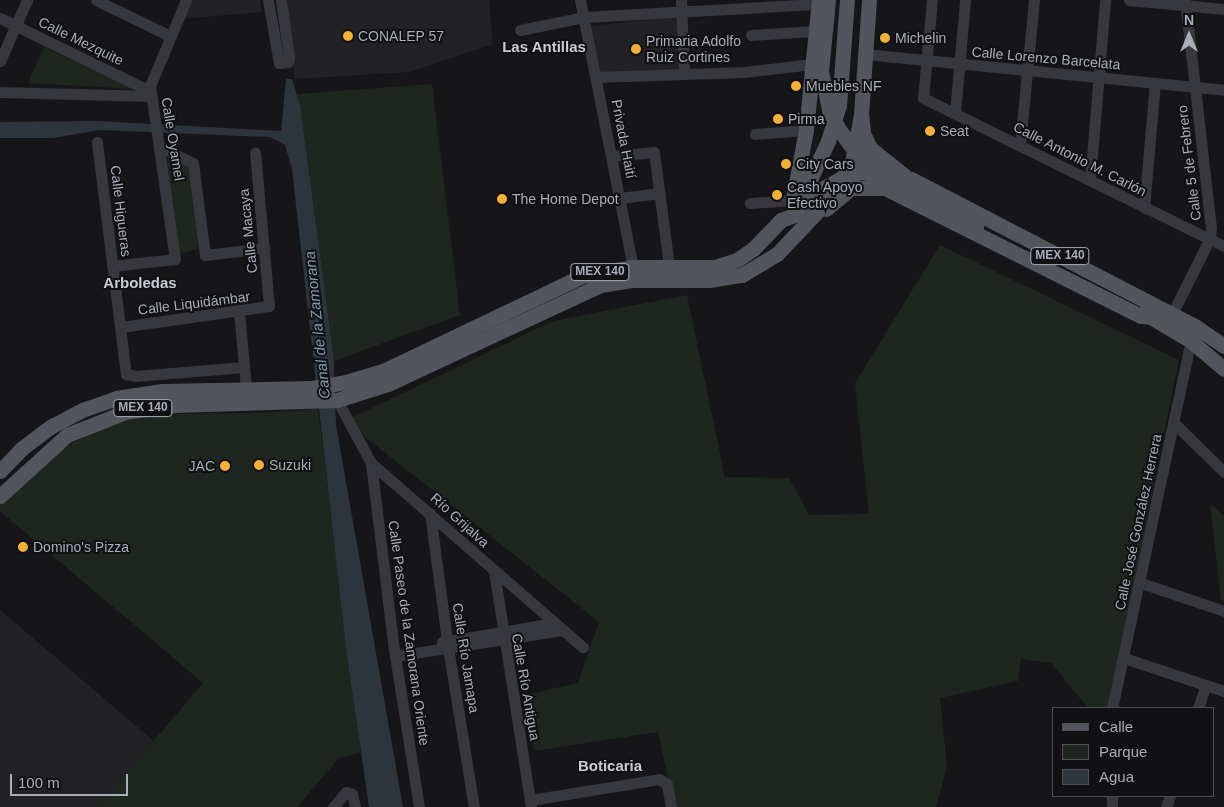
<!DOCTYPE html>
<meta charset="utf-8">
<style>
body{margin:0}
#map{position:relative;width:1224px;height:807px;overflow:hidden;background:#161618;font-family:Arial,sans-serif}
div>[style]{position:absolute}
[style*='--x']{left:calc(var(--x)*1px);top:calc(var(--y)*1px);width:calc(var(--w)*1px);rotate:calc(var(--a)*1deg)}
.built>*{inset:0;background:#222225}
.green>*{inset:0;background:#1e261f}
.water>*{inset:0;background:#2c353c}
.minor>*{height:11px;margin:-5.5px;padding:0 5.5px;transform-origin:5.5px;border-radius:5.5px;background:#37383d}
.major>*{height:15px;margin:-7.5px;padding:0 7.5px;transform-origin:7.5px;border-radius:7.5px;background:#53555c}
.major-bridge>*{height:15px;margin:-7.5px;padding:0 7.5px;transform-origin:7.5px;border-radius:7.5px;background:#53555c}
.dots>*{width:14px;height:14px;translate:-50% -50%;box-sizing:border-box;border:2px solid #111113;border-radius:50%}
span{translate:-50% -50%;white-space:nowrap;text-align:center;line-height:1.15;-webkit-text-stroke:4px #111113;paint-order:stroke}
.shield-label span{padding:1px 4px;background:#111113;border:1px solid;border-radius:4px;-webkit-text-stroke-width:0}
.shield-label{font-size:12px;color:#a8adb8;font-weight:700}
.poi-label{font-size:14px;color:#a8adb8}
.left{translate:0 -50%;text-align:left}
.right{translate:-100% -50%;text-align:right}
.street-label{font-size:14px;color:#a8adb8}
.neighbourhood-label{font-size:15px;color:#c9ccd4;font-weight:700}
.water-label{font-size:15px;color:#7f9bb3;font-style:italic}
.legend{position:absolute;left:1052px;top:707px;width:162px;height:90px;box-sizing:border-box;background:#111113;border:1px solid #4d4f55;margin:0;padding:6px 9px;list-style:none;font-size:15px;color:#a8adb8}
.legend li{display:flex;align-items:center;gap:10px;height:25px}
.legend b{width:25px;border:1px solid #4d4f55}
.north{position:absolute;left:1164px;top:10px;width:50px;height:50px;-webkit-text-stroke:4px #111113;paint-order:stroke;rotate:0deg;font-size:14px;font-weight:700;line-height:20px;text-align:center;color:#a8adb8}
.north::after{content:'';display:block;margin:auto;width:18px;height:22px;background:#a8adb8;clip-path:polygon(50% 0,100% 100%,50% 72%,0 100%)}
.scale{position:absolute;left:10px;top:774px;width:118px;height:22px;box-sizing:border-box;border:2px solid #a8adb8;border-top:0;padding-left:6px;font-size:15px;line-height:18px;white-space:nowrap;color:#a8adb8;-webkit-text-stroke:4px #111113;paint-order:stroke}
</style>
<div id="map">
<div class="built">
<i style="clip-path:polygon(190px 0,260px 0,262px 12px,182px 19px)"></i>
<i style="clip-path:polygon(285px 0,489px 0,493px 44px,410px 72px,295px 79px)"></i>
<i style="clip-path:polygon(677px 17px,678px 73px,600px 72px,590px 26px)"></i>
<i style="clip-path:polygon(0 610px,154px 741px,97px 807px,0 807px)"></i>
</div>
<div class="green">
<i style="clip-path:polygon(44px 47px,134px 89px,28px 83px)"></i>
<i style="clip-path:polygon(432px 84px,460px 315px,334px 361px,297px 94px)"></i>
<i style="clip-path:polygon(167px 155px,191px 165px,199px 249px,177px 254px)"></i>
<i style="clip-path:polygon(940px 245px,1179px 360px,1109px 708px,1088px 708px,1051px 663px,1021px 659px,1018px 681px,940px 698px,947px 766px,936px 807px,674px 807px,658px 732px,534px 751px,525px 695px,578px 683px,599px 622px,345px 421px,553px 321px,687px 295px,725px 477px,789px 478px,809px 515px,869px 514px,855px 383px)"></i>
<i style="clip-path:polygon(318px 409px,361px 753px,339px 758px,297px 807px,97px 807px,203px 683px,0 511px,0 505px,49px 457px,93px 431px,148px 414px,263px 413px)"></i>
<i style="clip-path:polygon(1210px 503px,1224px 516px,1224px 601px,1221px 600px)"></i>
</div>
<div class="water">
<i style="clip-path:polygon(286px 79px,292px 79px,300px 105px,334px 361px,336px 425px,403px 807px,369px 807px,346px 648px,292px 169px,285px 145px,270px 137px,99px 130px,53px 138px,0 138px,0 122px,97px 121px,281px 131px)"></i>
</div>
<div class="minor">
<i style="--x:96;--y:0;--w:82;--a:25.9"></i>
<i style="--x:268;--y:0;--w:64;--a:80.1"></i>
<i style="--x:279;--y:63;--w:9;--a:-6"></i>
<i style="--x:288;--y:62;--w:5;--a:-79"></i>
<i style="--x:289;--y:57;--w:58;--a:-98"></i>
<i style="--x:580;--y:0;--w:272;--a:78.8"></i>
<i style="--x:681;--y:0;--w:74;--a:87.7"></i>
<i style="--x:932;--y:0;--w:98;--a:95.2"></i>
<i style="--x:923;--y:98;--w:335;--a:26.2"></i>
<i style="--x:1129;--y:0;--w:95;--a:5.4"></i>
<i style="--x:0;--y:18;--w:167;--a:26"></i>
<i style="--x:520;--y:30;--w:65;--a:-11.5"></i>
<i style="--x:584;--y:17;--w:235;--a:-3.2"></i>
<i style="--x:751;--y:35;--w:64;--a:-3.6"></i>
<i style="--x:865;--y:54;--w:361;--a:5.7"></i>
<i style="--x:0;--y:61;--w:67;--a:-66.1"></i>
<i style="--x:596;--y:77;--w:148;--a:-1.9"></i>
<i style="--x:744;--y:72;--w:69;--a:-6.6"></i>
<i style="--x:0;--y:92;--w:151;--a:1.5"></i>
<i style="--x:955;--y:113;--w:113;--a:-84.9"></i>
<i style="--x:755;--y:134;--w:51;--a:-4.5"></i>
<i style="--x:97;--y:142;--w:234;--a:82.9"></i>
<i style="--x:126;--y:374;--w:10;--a:11"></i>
<i style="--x:136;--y:376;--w:108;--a:-4.8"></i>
<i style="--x:1020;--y:145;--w:146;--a:-84.5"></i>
<i style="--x:159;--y:146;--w:38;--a:27"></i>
<i style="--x:193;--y:163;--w:93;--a:82.6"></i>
<i style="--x:205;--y:255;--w:60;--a:-6.7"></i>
<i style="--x:613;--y:156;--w:41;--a:-5.6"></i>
<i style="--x:654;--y:152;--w:115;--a:82.5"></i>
<i style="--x:1090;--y:180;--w:181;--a:-85.2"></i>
<i style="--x:620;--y:198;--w:40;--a:-7.1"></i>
<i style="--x:750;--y:203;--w:42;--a:-4.1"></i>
<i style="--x:1144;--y:208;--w:125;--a:-85"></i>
<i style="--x:112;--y:266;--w:63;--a:-6.3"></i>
<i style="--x:175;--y:259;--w:175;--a:-98.2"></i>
<i style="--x:150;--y:86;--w:93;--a:-67.3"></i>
<i style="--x:239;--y:312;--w:75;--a:84.7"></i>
<i style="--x:1172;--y:314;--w:85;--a:-63.4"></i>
<i style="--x:1210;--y:238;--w:10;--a:-84"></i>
<i style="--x:1211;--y:228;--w:229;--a:-96.5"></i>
<i style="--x:121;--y:327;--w:149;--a:-8.1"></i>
<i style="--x:269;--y:306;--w:154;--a:-95.2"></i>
<i style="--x:337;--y:400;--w:72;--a:61.6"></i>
<i style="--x:371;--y:463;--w:281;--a:41"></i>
<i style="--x:1174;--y:423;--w:70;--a:44.4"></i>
<i style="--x:371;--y:463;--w:187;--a:83"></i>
<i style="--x:394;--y:649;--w:160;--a:81"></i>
<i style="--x:430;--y:513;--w:129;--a:82.4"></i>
<i style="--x:447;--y:641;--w:168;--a:80.8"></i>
<i style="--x:494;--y:571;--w:239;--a:81.1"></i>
<i style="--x:1141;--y:583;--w:88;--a:18.6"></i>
<i style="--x:442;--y:642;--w:113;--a:-9.7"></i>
<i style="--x:395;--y:656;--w:169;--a:-8.8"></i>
<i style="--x:1124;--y:658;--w:105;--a:18.3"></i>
<i style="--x:1112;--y:708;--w:375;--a:-77.9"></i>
<i style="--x:1198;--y:708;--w:24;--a:-71"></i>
<i style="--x:1112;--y:796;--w:11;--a:90"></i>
<i style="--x:530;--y:800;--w:131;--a:-9.2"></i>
<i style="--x:659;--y:779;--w:9;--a:32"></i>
<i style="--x:667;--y:784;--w:23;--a:80"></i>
<i style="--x:333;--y:807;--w:20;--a:-49"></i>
<i style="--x:346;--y:792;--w:6;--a:18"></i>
<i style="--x:352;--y:794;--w:13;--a:77"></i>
<i style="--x:1166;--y:807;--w:12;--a:-70"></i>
</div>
<div class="major">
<i style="--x:869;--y:0;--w:113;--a:94"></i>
<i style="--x:861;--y:113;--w:20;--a:84"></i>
<i style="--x:863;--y:133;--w:17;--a:65"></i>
<i style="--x:870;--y:148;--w:45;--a:38.7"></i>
<i style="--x:793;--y:199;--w:70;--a:-79.3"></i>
<i style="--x:806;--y:130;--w:131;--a:-84.3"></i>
<i style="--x:796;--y:201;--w:16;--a:-52"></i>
<i style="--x:806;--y:188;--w:52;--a:-64.9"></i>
<i style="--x:828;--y:141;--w:37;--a:-73"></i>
<i style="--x:839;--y:106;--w:106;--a:-85.7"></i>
<i style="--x:826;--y:209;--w:33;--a:-40"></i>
<i style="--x:851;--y:188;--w:34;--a:0"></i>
<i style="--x:885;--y:188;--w:286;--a:26.6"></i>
<i style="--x:1141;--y:316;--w:11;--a:5"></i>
<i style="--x:1144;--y:313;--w:55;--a:30.8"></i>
<i style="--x:1191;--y:341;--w:43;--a:40.3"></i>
<i style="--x:0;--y:471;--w:30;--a:-46"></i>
<i style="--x:21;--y:449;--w:39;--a:-37"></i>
<i style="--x:52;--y:426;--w:34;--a:-28"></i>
<i style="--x:82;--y:410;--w:36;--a:-19"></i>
<i style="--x:116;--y:398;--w:47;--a:-8.7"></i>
<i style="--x:162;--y:391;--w:150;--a:-1.1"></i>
<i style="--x:312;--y:388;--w:35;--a:-10"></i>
<i style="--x:346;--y:382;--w:39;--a:-17"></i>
<i style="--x:383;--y:371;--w:221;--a:-25.5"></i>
<i style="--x:582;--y:276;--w:52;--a:-10"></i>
<i style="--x:633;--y:267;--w:82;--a:0"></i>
<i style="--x:715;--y:267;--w:23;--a:-18"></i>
<i style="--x:737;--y:260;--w:19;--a:-35"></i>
<i style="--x:753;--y:249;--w:40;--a:-46"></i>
<i style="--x:781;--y:220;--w:14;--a:-21"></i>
<i style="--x:794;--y:215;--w:26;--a:-50"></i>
<i style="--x:811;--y:195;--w:39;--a:-29"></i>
<i style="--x:845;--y:176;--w:16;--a:-14"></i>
<i style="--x:861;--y:172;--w:50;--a:8"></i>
<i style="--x:911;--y:179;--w:321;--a:27.4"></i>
<i style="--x:1196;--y:327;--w:34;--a:34"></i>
<i style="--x:0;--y:496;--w:91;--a:-42.3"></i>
<i style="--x:67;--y:435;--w:62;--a:-21.6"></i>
<i style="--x:125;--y:412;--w:50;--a:-8"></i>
<i style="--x:175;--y:405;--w:162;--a:-1.8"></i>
<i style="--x:337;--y:400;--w:53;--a:-17.4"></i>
<i style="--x:388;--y:384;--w:234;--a:-25"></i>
<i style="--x:600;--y:285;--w:32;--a:-9"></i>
<i style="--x:632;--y:280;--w:77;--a:0"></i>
<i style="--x:709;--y:280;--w:33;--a:-9"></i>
</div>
<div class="major-bridge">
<i style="--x:828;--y:0;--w:71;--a:95.6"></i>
<i style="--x:821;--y:71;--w:40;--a:78"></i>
<i style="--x:829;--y:110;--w:20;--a:63"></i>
<i style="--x:838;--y:128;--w:36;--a:54"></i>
<i style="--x:859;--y:157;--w:28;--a:41"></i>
<i style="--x:880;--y:175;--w:109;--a:28"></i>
<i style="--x:742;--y:275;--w:41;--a:-31"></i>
<i style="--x:777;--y:254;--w:76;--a:-46.6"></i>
<i style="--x:829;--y:199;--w:44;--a:-58.1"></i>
<i style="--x:852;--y:162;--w:48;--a:-79.2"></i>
</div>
<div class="dots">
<i style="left:348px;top:36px;background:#f2b134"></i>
<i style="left:885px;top:38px;background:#f2b134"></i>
<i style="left:636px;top:49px;background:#f2b134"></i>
<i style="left:796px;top:86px;background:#f2b134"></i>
<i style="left:778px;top:119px;background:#f2b134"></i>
<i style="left:930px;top:131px;background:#f2b134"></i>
<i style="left:786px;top:164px;background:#f2b134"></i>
<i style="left:777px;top:195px;background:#f2b134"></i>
<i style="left:502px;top:199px;background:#f2b134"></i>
<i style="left:259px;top:465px;background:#f2b134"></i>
<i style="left:225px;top:466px;background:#f2b134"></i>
<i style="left:23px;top:547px;background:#f2b134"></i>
</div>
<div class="shield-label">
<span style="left:1060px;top:256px">MEX 140</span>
<span style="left:600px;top:272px">MEX 140</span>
<span style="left:143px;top:408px">MEX 140</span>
</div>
<div class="poi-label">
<span class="left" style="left:358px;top:36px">CONALEP 57</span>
<span class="left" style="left:895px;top:38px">Michelin</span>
<span class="left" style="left:646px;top:49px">Primaria Adolfo<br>Ruiz Cortines</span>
<span class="left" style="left:806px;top:86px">Muebles NF</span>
<span class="left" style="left:788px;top:119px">Pirma</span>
<span class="left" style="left:940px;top:131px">Seat</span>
<span class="left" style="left:796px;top:164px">City Cars</span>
<span class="left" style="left:787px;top:195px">Cash Apoyo<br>Efectivo</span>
<span class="left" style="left:512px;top:199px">The Home Depot</span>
<span class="left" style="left:269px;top:465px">Suzuki</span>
<span class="right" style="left:215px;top:466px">JAC</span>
<span class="left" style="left:33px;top:547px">Domino's Pizza</span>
</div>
<div class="street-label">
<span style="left:81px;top:41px;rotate:26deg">Calle Mezquite</span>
<span style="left:1046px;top:58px;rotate:5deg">Calle Lorenzo Barcelata</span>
<span style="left:173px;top:139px;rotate:81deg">Calle Oyamel</span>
<span style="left:624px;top:139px;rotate:79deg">Privada Haití</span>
<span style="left:1080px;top:159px;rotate:27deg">Calle Antonio M. Carlón</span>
<span style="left:1189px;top:163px;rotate:-97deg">Calle 5 de Febrero</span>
<span style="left:121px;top:211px;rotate:83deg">Calle Higueras</span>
<span style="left:248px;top:231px;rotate:-96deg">Calle Macaya</span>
<span style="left:194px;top:303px;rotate:-7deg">Calle Liquidámbar</span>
<span style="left:460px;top:520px;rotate:42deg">Río Grijalva</span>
<span style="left:1138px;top:522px;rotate:-78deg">Calle José González Herrera</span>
<span style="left:409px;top:633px;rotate:82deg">Calle Paseo de la Zamorana Oriente</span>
<span style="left:466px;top:658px;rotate:81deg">Calle Río Jamapa</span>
<span style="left:526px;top:687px;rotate:80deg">Calle Río Antigua</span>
</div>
<div class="neighbourhood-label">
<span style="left:544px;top:47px">Las Antillas</span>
<span style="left:140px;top:283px">Arboledas</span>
<span style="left:610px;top:766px">Boticaria</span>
</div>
<div class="water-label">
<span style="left:317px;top:325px;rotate:-96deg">Canal de la Zamorana</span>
</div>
<ul class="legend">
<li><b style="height:6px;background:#53555c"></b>Calle</li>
<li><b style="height:14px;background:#1e261f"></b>Parque</li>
<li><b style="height:14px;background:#2c353c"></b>Agua</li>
</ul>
<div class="north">N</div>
<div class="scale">100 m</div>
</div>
